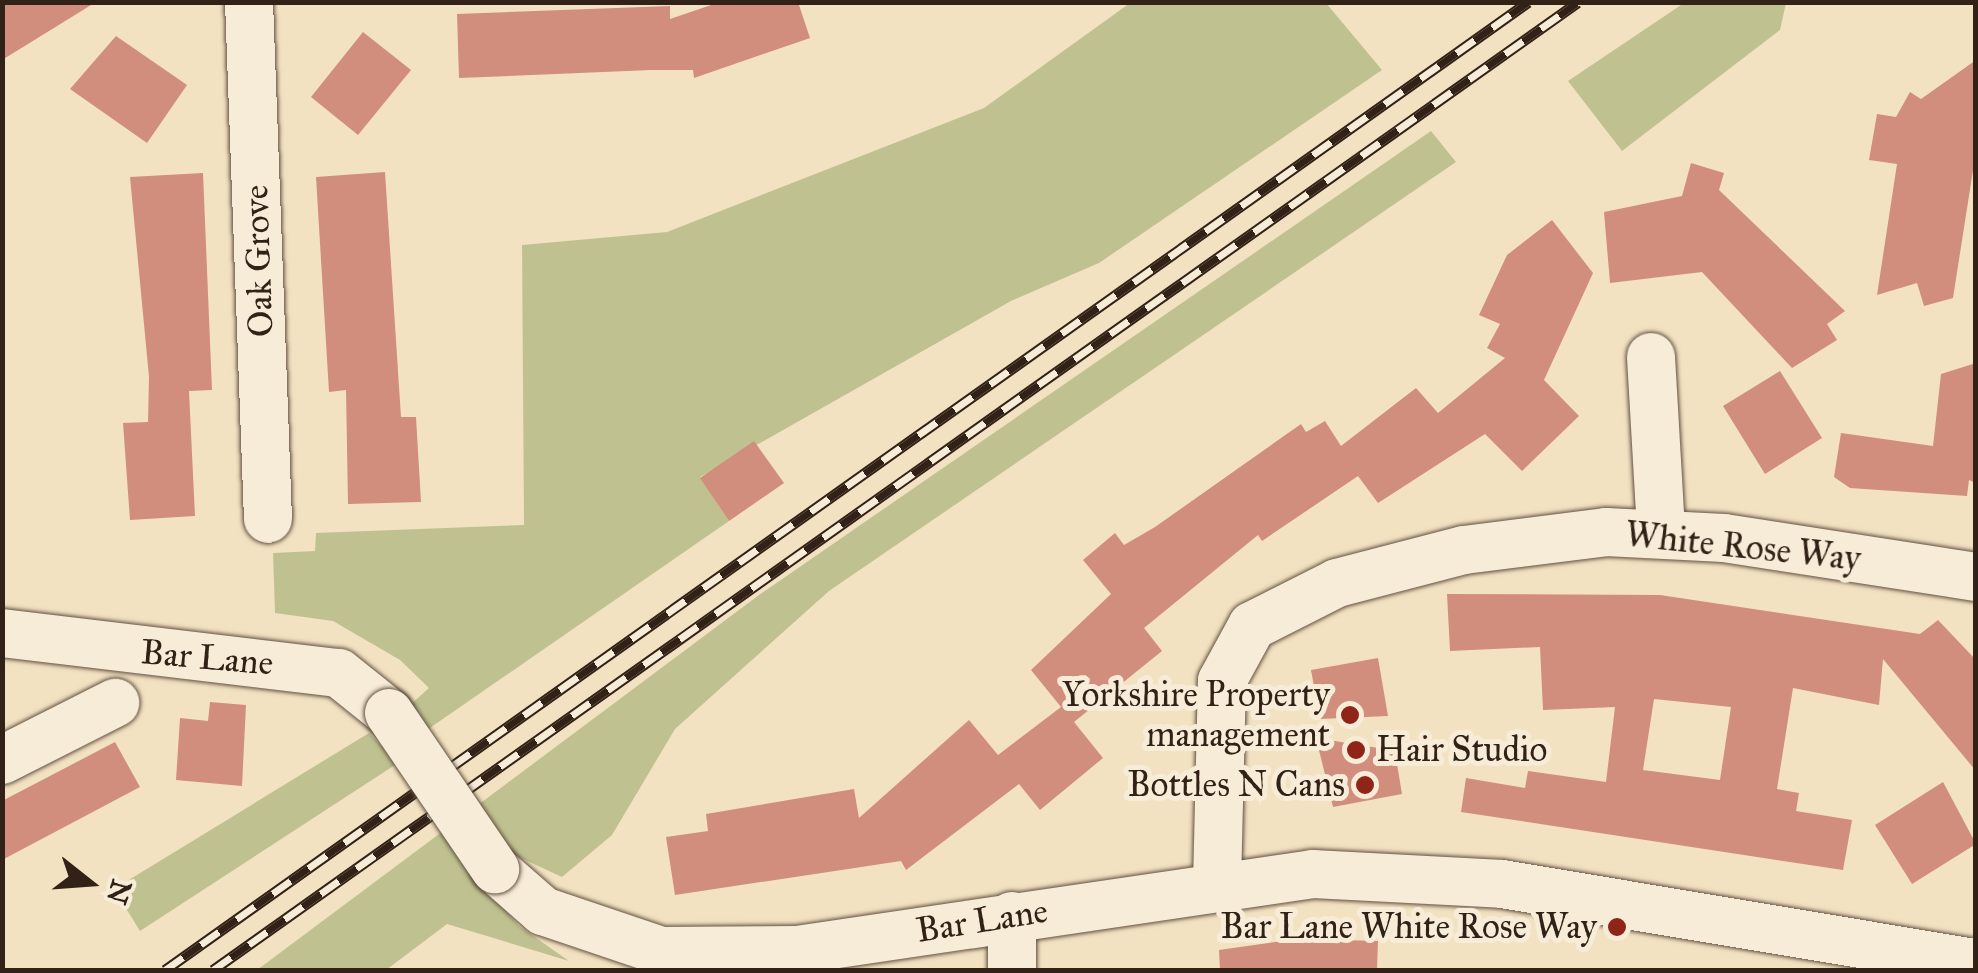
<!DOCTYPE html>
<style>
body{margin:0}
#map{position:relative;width:1978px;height:973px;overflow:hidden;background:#f3e2c1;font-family:"IM FELL Great Primer",serif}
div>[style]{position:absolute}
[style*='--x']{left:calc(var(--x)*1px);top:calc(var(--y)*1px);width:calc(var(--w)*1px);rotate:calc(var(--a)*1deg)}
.green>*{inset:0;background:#bfc290}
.building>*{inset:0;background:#d18e7d}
.roads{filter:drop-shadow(0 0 2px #625142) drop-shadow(0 0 2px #625142)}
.minor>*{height:48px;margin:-24px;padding:0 24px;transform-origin:24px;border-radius:24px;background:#f7ecd7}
.rail>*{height:11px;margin-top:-5.5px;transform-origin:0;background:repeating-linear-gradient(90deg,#f7ecd7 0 22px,#312117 0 44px);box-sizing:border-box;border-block:2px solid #312117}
.bridges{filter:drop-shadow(0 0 2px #625142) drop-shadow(0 0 2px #625142)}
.minor-bridge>*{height:48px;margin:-24px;padding:0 24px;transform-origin:24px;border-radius:24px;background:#f7ecd7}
.dots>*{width:28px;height:28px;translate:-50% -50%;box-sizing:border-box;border:5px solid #f7ecd7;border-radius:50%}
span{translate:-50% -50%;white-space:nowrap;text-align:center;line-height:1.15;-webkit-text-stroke:10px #f7ecd7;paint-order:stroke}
.street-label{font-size:35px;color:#312117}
.poi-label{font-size:35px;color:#312117}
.right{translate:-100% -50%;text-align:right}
.left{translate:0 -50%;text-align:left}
.frame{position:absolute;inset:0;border:5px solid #312117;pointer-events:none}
.north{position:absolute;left:40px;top:833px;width:100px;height:100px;-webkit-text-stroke:8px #f7ecd7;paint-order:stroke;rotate:107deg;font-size:28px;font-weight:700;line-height:40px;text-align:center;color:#312117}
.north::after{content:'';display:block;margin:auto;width:35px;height:45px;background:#312117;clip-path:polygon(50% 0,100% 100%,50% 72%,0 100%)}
</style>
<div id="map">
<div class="green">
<i style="clip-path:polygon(1130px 3px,1326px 3px,1382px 70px,1099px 263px,1011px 301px,700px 477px,729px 521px,424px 732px,409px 706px,429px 688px,400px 660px,333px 621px,275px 613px,273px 553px,315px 551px,316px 533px,524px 525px,522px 245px,667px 232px,984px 108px)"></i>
<i style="clip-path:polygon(1684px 3px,1786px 3px,1780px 30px,1622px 151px,1568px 81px)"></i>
<i style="clip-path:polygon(1431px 131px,1456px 162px,829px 591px,675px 729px,612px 835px,562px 877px,510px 853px,475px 876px,519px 926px,569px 961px,447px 924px,386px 970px,257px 970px,759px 595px)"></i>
<i style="clip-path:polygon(369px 733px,398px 763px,140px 931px,114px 889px)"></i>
</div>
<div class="building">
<i style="clip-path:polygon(2px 2px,96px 2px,2px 60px)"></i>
<i style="clip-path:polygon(720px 2px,798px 2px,810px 38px,694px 78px,693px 70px,651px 70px,459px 78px,457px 14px,670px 6px,670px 19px)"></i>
<i style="clip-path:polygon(363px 32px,411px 70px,358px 135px,311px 97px)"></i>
<i style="clip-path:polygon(116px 36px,187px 85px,147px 143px,70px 89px)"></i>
<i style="clip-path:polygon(1976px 60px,1976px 151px,1953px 298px,1924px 306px,1917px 283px,1877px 295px,1897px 164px,1869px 160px,1877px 114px,1896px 117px,1910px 92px,1921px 99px)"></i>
<i style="clip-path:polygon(1691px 163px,1724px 173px,1719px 190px,1845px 311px,1827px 324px,1837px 340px,1792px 368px,1702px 272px,1610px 283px,1604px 212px,1682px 196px)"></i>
<i style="clip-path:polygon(385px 172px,401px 417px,416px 417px,421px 502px,348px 504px,346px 390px,329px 392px,316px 177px)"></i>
<i style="clip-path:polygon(203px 173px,212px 390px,189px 391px,195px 516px,130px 520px,123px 423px,148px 422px,149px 377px,130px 177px)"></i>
<i style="clip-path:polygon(1552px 220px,1593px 273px,1544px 380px,1579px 416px,1522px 471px,1485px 434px,1378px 503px,1358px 476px,1262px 541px,1258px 535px,1144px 628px,1162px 651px,1074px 722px,1103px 758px,1040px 810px,1019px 784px,906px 870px,901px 861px,675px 895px,666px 837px,708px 831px,706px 814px,854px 789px,859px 818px,969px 720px,998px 755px,1061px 707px,1031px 670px,1111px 594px,1083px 560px,1115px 533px,1124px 545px,1155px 527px,1301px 424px,1306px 432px,1325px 421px,1341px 446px,1416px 388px,1438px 413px,1505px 358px,1487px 348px,1500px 324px,1479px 315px,1507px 255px)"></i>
<i style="clip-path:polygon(1976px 363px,1976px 483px,1969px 480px,1967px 496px,1850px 488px,1834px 477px,1841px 433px,1933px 446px,1941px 374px)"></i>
<i style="clip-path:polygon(1780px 371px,1822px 438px,1765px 474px,1723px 406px)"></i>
<i style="clip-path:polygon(754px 441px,784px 483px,729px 521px,700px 478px)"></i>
<i style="clip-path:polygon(evenodd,1447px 594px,1660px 595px,1920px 634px,1938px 620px,1976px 660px,1976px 771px,1883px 659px,1879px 705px,1793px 688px,1777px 789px,1799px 793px,1796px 811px,1852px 820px,1843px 870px,1461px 812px,1466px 778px,1525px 788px,1528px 771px,1606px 782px,1615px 707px,1543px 710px,1540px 647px,1450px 651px,1447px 594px,1654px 699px,1731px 707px,1720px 780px,1643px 770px,1654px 699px)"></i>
<i style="clip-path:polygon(1378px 658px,1388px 716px,1320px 719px,1311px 670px)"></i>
<i style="clip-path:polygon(210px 702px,246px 705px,242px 786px,176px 780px,180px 718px,208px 721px)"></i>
<i style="clip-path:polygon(1316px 738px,1416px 754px,1397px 764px,1402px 794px,1333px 807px)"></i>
<i style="clip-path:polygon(115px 742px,140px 787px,2px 860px,2px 801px)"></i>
<i style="clip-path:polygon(1943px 782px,1976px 844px,1912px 884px,1875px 825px)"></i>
<i style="clip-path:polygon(1297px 939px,1378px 941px,1377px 970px,1220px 970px,1219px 950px)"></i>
</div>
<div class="roads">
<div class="minor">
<i style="--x:249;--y:2;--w:517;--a:87.9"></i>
<i style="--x:1651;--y:357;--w:176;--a:86.7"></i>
<i style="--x:2;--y:633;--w:339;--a:6.8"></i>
<i style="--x:339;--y:673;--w:64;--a:38.7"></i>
<i style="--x:2;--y:760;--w:127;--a:-26.8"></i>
<i style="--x:495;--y:869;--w:64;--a:41.2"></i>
<i style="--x:543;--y:911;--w:125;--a:18.7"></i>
<i style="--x:661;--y:951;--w:136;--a:-0.4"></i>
<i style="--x:797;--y:950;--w:522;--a:-8.38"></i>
<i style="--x:1313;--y:874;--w:189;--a:3"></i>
<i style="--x:1502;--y:884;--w:481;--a:9.5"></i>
<i style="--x:1217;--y:884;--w:203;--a:-88.6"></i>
<i style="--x:1222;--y:681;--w:63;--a:-61.4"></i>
<i style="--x:1252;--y:626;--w:95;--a:-26.8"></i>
<i style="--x:1337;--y:583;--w:131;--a:-14.6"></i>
<i style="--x:1464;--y:550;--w:143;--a:-7.2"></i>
<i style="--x:1606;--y:532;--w:118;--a:2.9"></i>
<i style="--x:1724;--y:538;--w:255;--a:8.8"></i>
<i style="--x:1012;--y:916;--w:54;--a:90"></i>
</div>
</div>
<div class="rail">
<i style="--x:165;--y:970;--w:1672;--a:-35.38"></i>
<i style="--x:213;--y:970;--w:1673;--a:-35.34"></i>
</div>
<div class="bridges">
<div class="minor-bridge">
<i style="--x:389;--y:713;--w:189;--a:55.8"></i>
</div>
</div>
<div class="dots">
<i style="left:1350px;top:715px;background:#8f2418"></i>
<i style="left:1356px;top:750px;background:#8f2418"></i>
<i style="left:1365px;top:785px;background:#8f2418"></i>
<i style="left:1617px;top:927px;background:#8f2418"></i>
</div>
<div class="street-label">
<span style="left:259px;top:261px;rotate:-92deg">Oak Grove</span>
<span style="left:1743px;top:547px;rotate:6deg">White Rose Way</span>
<span style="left:207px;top:658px;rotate:5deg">Bar Lane</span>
<span style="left:982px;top:921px;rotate:-9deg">Bar Lane</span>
</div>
<div class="poi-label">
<span class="right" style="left:1330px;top:715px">Yorkshire Property<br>management</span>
<span class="left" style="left:1376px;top:750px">Hair Studio</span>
<span class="right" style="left:1345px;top:785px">Bottles N Cans</span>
<span class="right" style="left:1597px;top:927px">Bar Lane White Rose Way</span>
</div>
<div class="frame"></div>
<div class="north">N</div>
</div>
